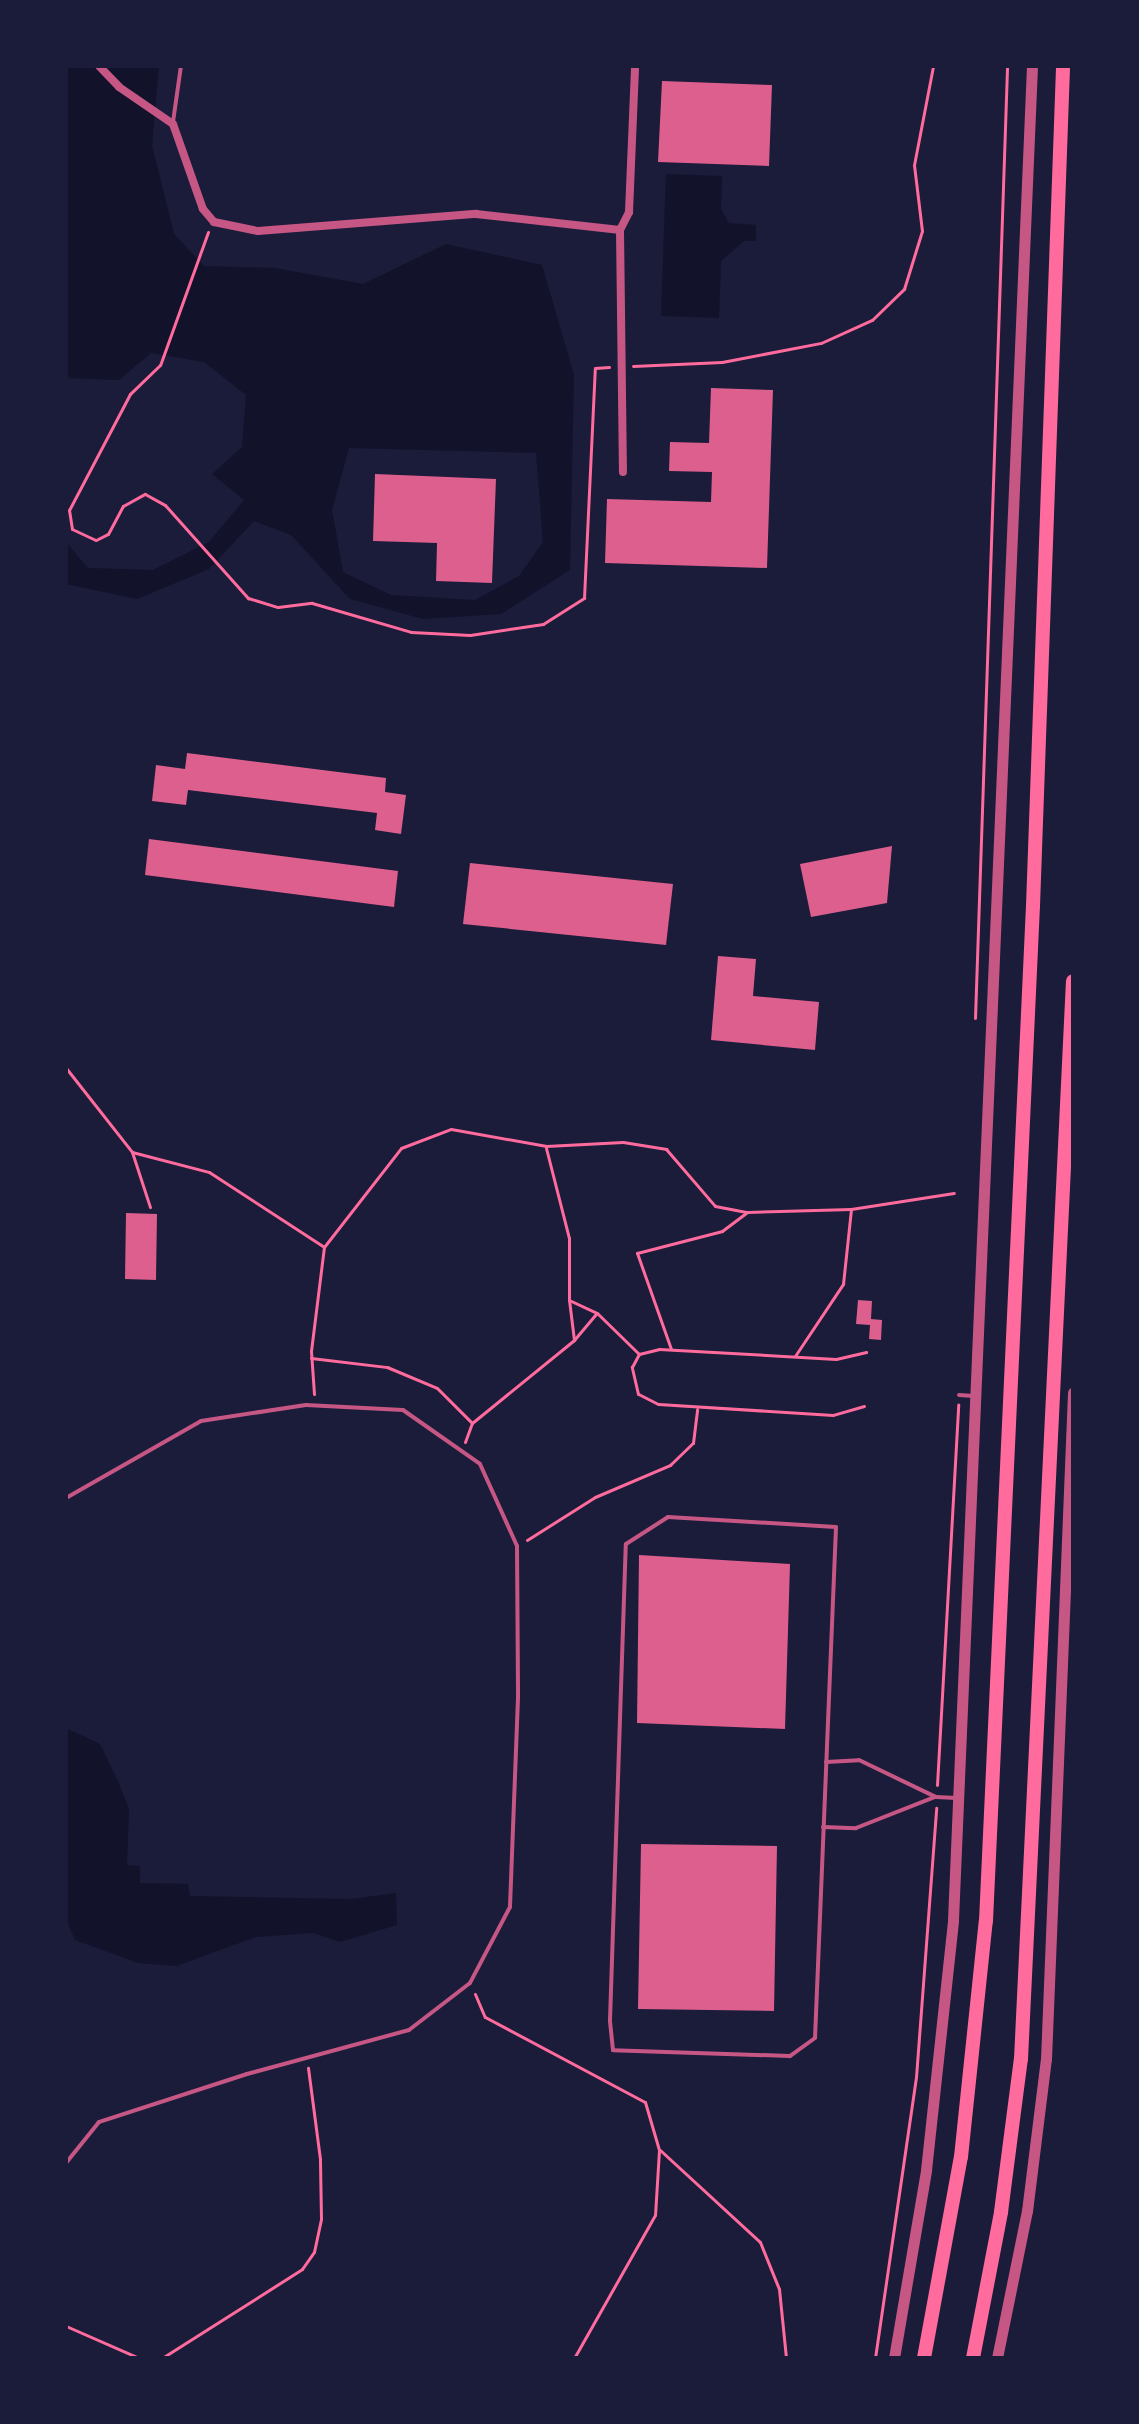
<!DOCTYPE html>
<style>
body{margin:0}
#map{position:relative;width:1139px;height:2424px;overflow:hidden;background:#1b1b3a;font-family:Karla,sans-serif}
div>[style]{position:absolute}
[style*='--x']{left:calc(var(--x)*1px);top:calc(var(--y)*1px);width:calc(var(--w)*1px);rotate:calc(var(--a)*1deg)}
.water>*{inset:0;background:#12122b}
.building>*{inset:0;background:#dd5f8e}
.path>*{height:3px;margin:-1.5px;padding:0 1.5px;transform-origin:1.5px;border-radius:1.5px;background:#ff6b9d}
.service>*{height:4px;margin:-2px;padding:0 2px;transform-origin:2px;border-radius:2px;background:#c65784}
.minor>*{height:8px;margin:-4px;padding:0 4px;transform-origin:4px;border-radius:4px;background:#c65784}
.tertiary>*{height:11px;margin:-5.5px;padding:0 5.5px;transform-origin:5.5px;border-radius:5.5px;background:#c65784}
.primary>*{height:14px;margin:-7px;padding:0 7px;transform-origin:7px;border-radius:7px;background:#ff6b9d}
span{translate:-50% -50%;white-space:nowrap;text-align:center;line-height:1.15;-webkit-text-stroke:6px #1b1b3a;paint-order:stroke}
.frame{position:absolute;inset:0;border:68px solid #1b1b3a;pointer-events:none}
</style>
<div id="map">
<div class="water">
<i style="clip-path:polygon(evenodd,66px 66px,159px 66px,152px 145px,174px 234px,204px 266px,275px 268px,363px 284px,446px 244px,542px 265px,574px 375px,570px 570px,501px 614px,423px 619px,350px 599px,291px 535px,254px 521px,209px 569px,137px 599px,66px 584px,66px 542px,88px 568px,153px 570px,209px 542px,244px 500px,212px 474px,242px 447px,246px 395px,204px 362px,151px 353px,119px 380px,66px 378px,66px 66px,349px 448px,536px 453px,543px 542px,519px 576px,475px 600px,391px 595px,343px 572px,332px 510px,349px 448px)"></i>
<i style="clip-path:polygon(666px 174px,722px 176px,721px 209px,729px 223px,756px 225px,756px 241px,744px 241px,721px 261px,719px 318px,661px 316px)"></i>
<i style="clip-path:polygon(66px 1728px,100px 1744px,118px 1781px,129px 1809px,127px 1865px,140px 1866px,140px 1883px,188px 1884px,190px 1896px,352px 1899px,396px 1893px,397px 1925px,340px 1942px,313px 1933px,256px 1937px,176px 1966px,138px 1963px,75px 1940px,66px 1919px)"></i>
</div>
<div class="building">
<i style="clip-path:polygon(662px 81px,772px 85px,769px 166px,658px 162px)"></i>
<i style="clip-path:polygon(711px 388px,773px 390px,767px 568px,605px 563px,607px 499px,711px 502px,712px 472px,669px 471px,670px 442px,709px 443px)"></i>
<i style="clip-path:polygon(375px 474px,496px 479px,492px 583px,436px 581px,437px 543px,373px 541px)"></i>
<i style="clip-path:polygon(187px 753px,386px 778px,385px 792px,406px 795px,401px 834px,375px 830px,377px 813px,188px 790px,186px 805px,152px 801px,156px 765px,185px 769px)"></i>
<i style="clip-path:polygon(149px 839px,398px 871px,394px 907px,145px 875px)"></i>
<i style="clip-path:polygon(892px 846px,887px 903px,811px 917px,800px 864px)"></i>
<i style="clip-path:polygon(470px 863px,673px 884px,666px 945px,463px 924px)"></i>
<i style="clip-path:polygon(718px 956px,756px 959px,753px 996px,819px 1002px,815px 1050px,711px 1040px)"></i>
<i style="clip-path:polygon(126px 1213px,157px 1214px,156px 1280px,125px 1279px)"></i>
<i style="clip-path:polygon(858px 1300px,872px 1301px,871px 1319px,882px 1320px,881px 1340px,869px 1339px,870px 1325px,856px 1324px)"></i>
<i style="clip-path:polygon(639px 1555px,790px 1564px,785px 1729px,637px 1723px)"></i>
<i style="clip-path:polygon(641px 1844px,777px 1846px,774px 2011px,638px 2009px)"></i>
</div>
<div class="path">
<i style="--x:208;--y:232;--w:141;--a:109.8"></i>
<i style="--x:160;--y:365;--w:42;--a:136"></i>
<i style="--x:130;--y:394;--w:131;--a:117.7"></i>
<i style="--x:69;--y:510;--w:19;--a:81"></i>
<i style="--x:72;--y:529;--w:26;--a:25"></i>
<i style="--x:96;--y:540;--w:13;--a:-27"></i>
<i style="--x:108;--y:534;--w:32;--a:-62"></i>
<i style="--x:123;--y:506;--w:25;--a:-29"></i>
<i style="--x:145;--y:494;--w:23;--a:29"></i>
<i style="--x:165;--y:505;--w:125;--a:48.3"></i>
<i style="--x:248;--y:598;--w:31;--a:17"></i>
<i style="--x:278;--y:607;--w:34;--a:-7"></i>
<i style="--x:312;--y:603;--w:103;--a:16.3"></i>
<i style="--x:411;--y:632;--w:59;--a:2.9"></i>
<i style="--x:470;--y:635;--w:74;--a:-8.6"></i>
<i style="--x:543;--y:624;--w:49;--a:-32.4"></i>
<i style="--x:584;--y:598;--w:230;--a:-87.3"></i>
<i style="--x:595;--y:368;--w:14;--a:-4"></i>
<i style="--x:633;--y:366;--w:89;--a:-2.6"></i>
<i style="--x:722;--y:362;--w:101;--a:-10.9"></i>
<i style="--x:821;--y:343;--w:56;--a:-24.3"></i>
<i style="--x:872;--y:320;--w:45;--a:-44.1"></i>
<i style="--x:904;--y:289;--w:61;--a:-72.8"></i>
<i style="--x:922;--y:231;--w:66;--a:-96.9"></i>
<i style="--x:914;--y:165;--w:101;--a:-79.1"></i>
<i style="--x:975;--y:1018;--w:953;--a:-88.07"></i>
<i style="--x:66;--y:1068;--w:107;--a:51.8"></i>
<i style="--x:132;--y:1152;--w:80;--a:14.6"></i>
<i style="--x:209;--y:1172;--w:137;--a:33.1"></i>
<i style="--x:546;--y:1148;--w:93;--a:75.7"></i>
<i style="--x:569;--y:1238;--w:62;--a:90"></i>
<i style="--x:569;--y:1300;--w:31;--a:25"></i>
<i style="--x:597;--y:1313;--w:59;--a:44.3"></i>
<i style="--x:132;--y:1152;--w:58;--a:71.9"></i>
<i style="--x:574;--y:1340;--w:35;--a:-50"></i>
<i style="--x:671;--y:1349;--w:102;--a:-109.5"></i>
<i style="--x:637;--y:1253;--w:88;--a:-14.5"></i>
<i style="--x:722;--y:1231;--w:30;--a:-37"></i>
<i style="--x:795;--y:1356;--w:87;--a:-56.3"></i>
<i style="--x:843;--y:1284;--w:75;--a:-83.9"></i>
<i style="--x:311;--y:1358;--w:77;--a:6.8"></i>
<i style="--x:387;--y:1367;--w:54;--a:22.8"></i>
<i style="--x:437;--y:1388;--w:49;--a:45"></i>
<i style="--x:314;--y:1394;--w:43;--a:-94"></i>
<i style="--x:311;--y:1351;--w:105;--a:-82.9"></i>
<i style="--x:324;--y:1247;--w:125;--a:-52.1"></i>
<i style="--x:401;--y:1148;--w:53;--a:-20.8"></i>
<i style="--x:451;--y:1129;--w:97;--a:10.1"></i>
<i style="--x:546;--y:1146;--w:77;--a:-3"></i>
<i style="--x:623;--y:1142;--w:44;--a:9.2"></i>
<i style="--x:666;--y:1149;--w:75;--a:49.3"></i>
<i style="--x:715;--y:1206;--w:33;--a:11"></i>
<i style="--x:747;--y:1212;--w:104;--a:-1.7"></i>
<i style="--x:851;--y:1209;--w:104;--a:-8.8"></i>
<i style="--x:864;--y:1406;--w:32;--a:164"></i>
<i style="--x:833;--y:1415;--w:175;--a:-176.4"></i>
<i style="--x:658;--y:1404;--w:22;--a:-153"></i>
<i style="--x:638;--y:1394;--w:28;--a:-103"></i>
<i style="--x:632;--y:1367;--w:15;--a:-62"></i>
<i style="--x:639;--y:1354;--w:21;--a:-14"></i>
<i style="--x:659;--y:1349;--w:177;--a:3.2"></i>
<i style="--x:836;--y:1359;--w:31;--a:-13"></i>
<i style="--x:465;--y:1442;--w:20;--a:-70"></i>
<i style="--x:472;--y:1423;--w:132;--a:-39.1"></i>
<i style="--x:574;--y:1340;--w:40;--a:-97.1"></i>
<i style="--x:527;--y:1540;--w:80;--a:-32.3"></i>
<i style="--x:595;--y:1497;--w:82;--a:-23.1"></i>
<i style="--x:670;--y:1465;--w:32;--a:-44"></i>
<i style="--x:693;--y:1443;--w:34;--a:-83"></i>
<i style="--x:937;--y:1785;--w:381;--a:-86.8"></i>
<i style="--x:475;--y:1994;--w:25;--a:67"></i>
<i style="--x:485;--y:2017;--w:181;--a:28"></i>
<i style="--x:645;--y:2102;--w:50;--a:73.7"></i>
<i style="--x:659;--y:2150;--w:65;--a:93.5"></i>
<i style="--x:655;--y:2215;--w:164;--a:119.5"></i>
<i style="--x:660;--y:2150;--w:136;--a:42.6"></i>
<i style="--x:760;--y:2242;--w:51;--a:68"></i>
<i style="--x:779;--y:2289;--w:69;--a:84.2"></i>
<i style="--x:66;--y:2326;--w:80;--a:23.7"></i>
<i style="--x:162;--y:2358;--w:166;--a:-32.4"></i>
<i style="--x:302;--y:2269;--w:21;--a:-55"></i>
<i style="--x:314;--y:2252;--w:34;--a:-78"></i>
<i style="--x:321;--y:2219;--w:60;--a:-91"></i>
<i style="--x:320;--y:2159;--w:92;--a:-97.5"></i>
<i style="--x:875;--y:2358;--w:284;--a:-81.7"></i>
<i style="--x:916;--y:2077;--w:270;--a:-85.7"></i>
</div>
<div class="service">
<i style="--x:173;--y:122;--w:57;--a:-81.9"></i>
<i style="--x:959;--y:1395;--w:15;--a:4"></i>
<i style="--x:66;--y:1498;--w:155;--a:-29.7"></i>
<i style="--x:201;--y:1421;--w:106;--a:-8.7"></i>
<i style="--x:306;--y:1405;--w:97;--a:3"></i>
<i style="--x:403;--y:1410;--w:94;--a:35"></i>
<i style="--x:480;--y:1464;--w:90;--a:65.7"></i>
<i style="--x:517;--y:1546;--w:152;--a:89.6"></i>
<i style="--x:518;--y:1698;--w:209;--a:92.2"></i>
<i style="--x:510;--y:1907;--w:86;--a:117.8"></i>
<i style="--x:470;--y:1983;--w:77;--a:142.4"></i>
<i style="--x:409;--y:2030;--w:168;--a:164.8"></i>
<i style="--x:247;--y:2074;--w:156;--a:162"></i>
<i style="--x:99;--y:2122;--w:53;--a:128.8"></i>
<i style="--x:668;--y:1517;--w:168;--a:3.4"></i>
<i style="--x:836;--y:1527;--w:511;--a:92.35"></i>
<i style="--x:815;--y:2038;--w:31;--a:144"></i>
<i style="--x:790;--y:2056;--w:177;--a:-178.1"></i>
<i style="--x:613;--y:2050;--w:30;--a:-96"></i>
<i style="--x:610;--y:2020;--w:476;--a:-88.1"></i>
<i style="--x:626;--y:1544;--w:50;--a:-32.7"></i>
<i style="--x:826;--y:1762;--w:33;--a:-3"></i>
<i style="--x:859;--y:1760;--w:85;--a:25.7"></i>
<i style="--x:936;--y:1797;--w:21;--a:3"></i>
<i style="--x:823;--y:1827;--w:33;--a:2"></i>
<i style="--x:856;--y:1828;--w:85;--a:-21.4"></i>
</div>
<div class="minor">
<i style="--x:99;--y:66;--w:29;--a:46"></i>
<i style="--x:119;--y:87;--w:65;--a:34.4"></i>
<i style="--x:173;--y:124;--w:90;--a:70.6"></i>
<i style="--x:203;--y:209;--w:17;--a:50"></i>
<i style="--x:214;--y:222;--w:45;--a:11.6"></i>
<i style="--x:258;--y:231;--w:219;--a:-4.5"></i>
<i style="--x:476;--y:214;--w:145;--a:6.3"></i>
<i style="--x:620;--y:230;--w:242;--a:89.3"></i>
<i style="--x:620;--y:230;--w:20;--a:-63"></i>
<i style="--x:629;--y:212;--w:146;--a:-87.6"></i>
</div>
<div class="tertiary">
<i style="--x:894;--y:2358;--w:191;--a:-80.3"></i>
<i style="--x:926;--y:2170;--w:251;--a:-83.8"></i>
<i style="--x:953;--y:1920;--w:1856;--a:-87.56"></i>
<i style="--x:997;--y:2358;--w:150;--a:-78.5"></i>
<i style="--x:1027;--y:2211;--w:153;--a:-82.9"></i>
<i style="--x:1046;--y:2059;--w:667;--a:-87.68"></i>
</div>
<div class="primary">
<i style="--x:924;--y:2358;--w:204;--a:-79.6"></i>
<i style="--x:961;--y:2157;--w:237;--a:-84"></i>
<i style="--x:986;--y:1921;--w:1016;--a:-87.35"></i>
<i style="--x:1033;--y:906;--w:841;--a:-87.95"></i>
<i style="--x:973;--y:2358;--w:149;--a:-79.1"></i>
<i style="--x:1001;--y:2212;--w:154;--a:-82.6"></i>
<i style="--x:1021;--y:2059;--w:1079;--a:-87.24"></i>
</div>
<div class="frame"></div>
</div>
